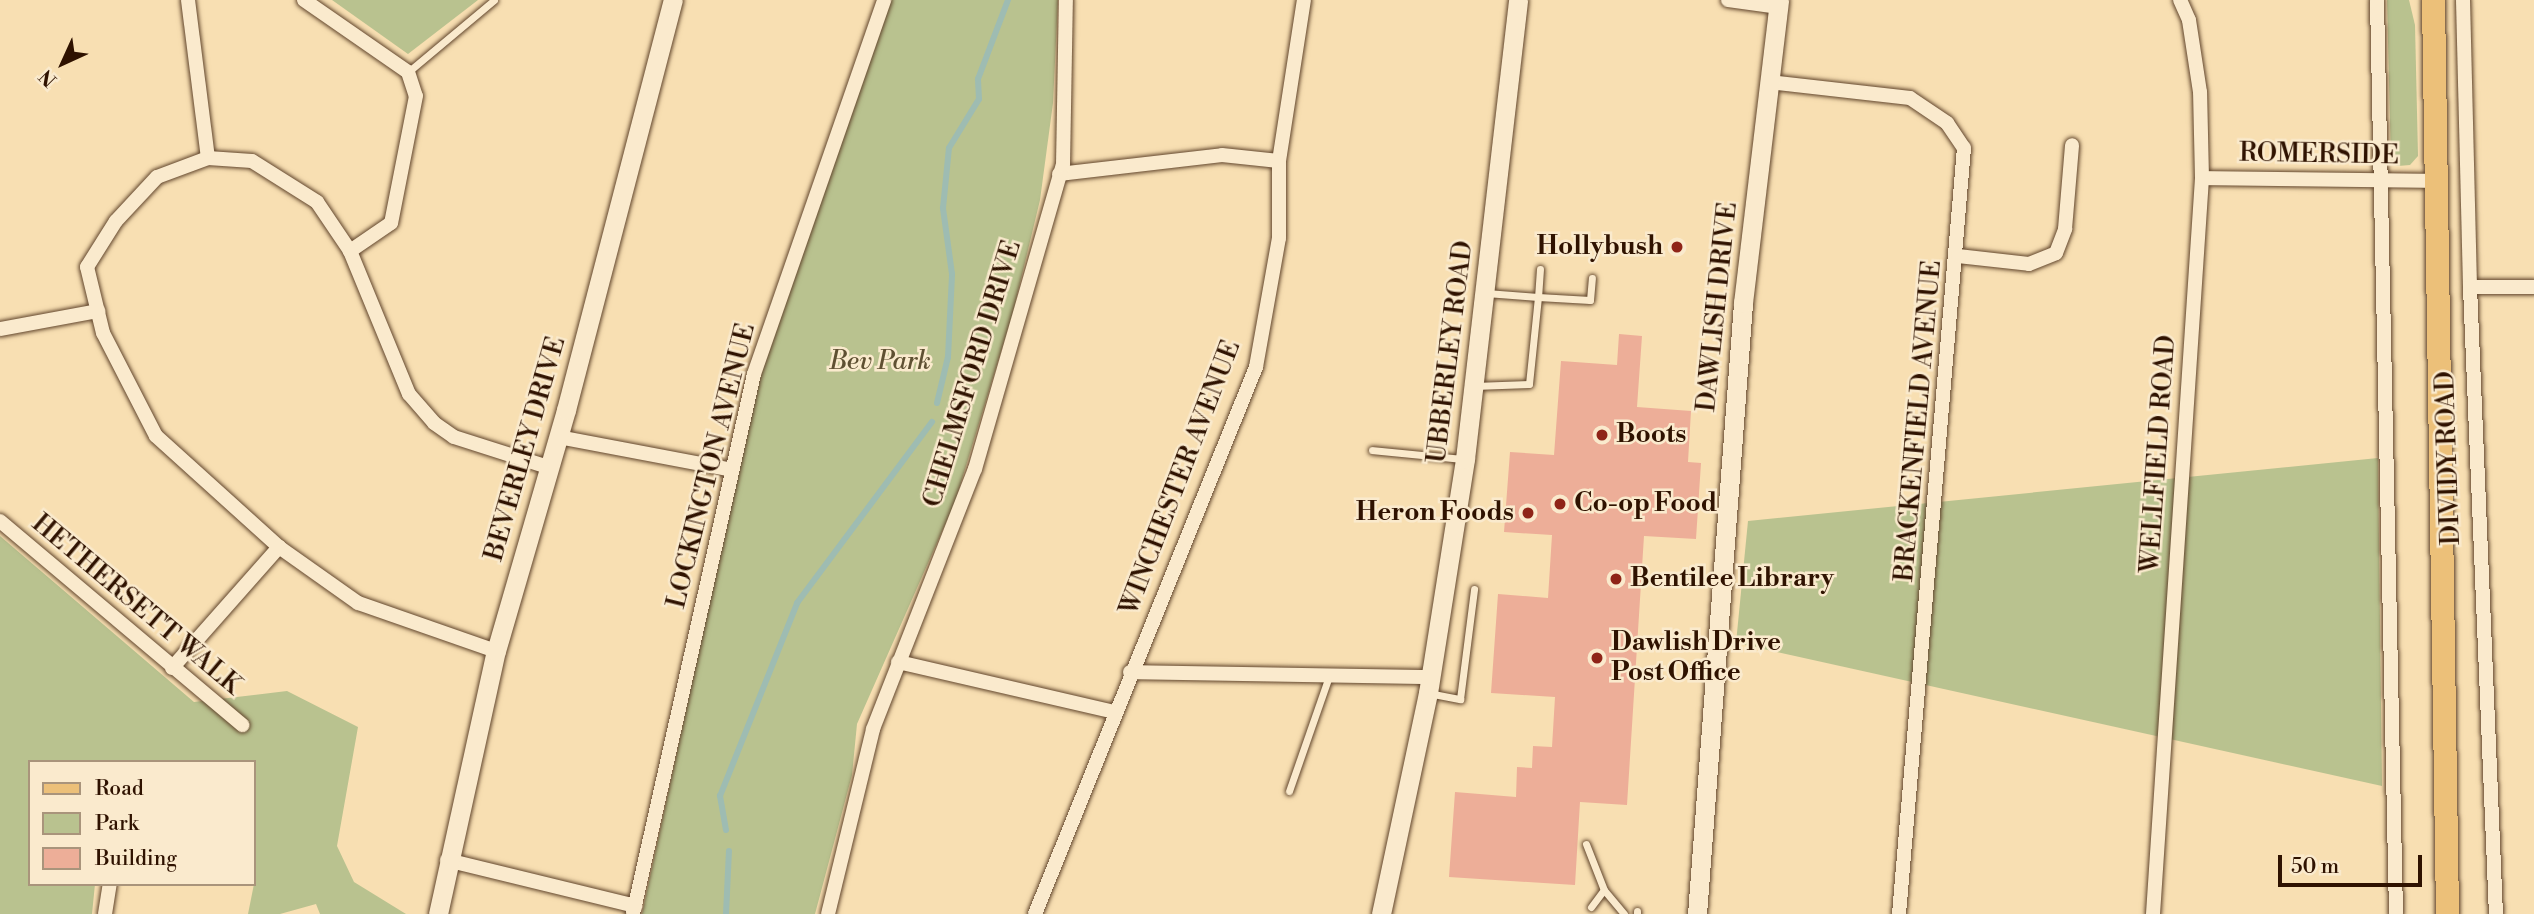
<!DOCTYPE html>
<style>
body{margin:0}
#map{position:relative;width:2534px;height:914px;overflow:hidden;background:#f8dfb2;font-family:"Libre Bodoni",serif}
div>[style]{position:absolute}
[style*='--x']{left:calc(var(--x)*1px);top:calc(var(--y)*1px);width:calc(var(--w)*1px);rotate:calc(var(--a)*1deg)}
.green>*{inset:0;background:#b9c28f}
.stream>*{height:6px;margin:-3px;padding:0 3px;transform-origin:3px;border-radius:3px;background:#9ebcb2}
.building>*{inset:0;background:#edae98}
.roads{filter:drop-shadow(0 0 2px #61452c) drop-shadow(0 0 2px #61452c)}
.service>*{height:7px;margin:-3.5px;padding:0 3.5px;transform-origin:3.5px;border-radius:3.5px;background:#faeacd}
.minor>*{height:14px;margin:-7px;padding:0 7px;transform-origin:7px;border-radius:7px;background:#faeacd}
.tertiary>*{height:19px;margin:-9.5px;padding:0 9.5px;transform-origin:9.5px;border-radius:9.5px;background:#faeacd}
.primary>*{height:23px;margin:-11.5px;padding:0 11.5px;transform-origin:11.5px;border-radius:11.5px;background:#ecc079}
.dots>*{width:19px;height:19px;translate:-50% -50%;box-sizing:border-box;border:4px solid #faeacd;border-radius:50%}
span{translate:-50% -50%;white-space:nowrap;text-align:center;line-height:1.15;-webkit-text-stroke:5px #faeacd;paint-order:stroke}
.street-label{font-size:26px;color:#2f1200}
.poi-label{font-size:26px;color:#2f1200;font-weight:700}
.right{translate:-100% -50%;text-align:right}
.left{translate:0 -50%;text-align:left}
.park-label{font-size:26px;color:#5f5032;font-style:italic}
.legend{position:absolute;left:28px;top:760px;width:228px;height:126px;box-sizing:border-box;background:#faeacd;border:2px solid #a9947b;margin:0;padding:9px 12px;list-style:none;font-size:21px;color:#2f1200}
.legend li{display:flex;align-items:center;gap:14px;height:35px}
.legend b{width:35px;border:2px solid #a9947b}
.north{position:absolute;left:28px;top:28px;width:70px;height:70px;-webkit-text-stroke:5px #faeacd;paint-order:stroke;rotate:225deg;font-size:19px;font-weight:700;line-height:28px;text-align:center;color:#2f1200}
.north::after{content:'';display:block;margin:auto;width:24px;height:32px;background:#2f1200;clip-path:polygon(50% 0,100% 100%,50% 72%,0 100%)}
.scale{position:absolute;left:2278px;top:855px;width:144px;height:32px;box-sizing:border-box;border:4px solid #2f1200;border-top:0;padding-left:9px;font-size:21px;line-height:24px;white-space:nowrap;color:#2f1200;-webkit-text-stroke:5px #faeacd;paint-order:stroke}
</style>
<div id="map">
<div class="green">
<i style="clip-path:polygon(332px 0,478px 0,408px 54px)"></i>
<i style="clip-path:polygon(889px 0,1058px 0,1053px 103px,1040px 200px,1013px 312px,955px 502px,857px 724px,852px 775px,815px 914px,642px 914px,746px 432px,771px 338px)"></i>
<i style="clip-path:polygon(2387px 0,2409px 0,2415px 25px,2418px 156px,2410px 165px,2398px 166px,2391px 163px)"></i>
<i style="clip-path:polygon(2378px 458px,2382px 786px,1736px 643px,1748px 521px)"></i>
<i style="clip-path:polygon(0 536px,194px 702px,287px 691px,358px 727px,337px 846px,354px 882px,406px 914px,320px 914px,316px 904px,280px 914px,248px 914px,254px 884px,254px 762px,30px 762px,30px 884px,95px 884px,92px 914px,0 914px)"></i>
</div>
<div class="stream">
<i style="--x:937;--y:403;--w:47;--a:-76.6"></i>
<i style="--x:948;--y:357;--w:83;--a:-87.2"></i>
<i style="--x:952;--y:274;--w:67;--a:-97.8"></i>
<i style="--x:943;--y:208;--w:60;--a:-84.3"></i>
<i style="--x:949;--y:148;--w:57;--a:-58.5"></i>
<i style="--x:979;--y:99;--w:20;--a:-93"></i>
<i style="--x:978;--y:79;--w:85;--a:-69.2"></i>
<i style="--x:726;--y:830;--w:35;--a:-100"></i>
<i style="--x:720;--y:796;--w:208;--a:-68.2"></i>
<i style="--x:797;--y:603;--w:226;--a:-53.3"></i>
<i style="--x:726;--y:914;--w:63;--a:-87.3"></i>
</div>
<div class="building">
<i style="clip-path:polygon(1619px 334px,1642px 336px,1637px 407px,1691px 411px,1688px 462px,1701px 463px,1696px 539px,1644px 536px,1627px 805px,1580px 802px,1575px 885px,1449px 877px,1455px 792px,1516px 797px,1517px 767px,1532px 768px,1533px 746px,1552px 747px,1555px 697px,1491px 693px,1498px 594px,1548px 598px,1552px 535px,1504px 532px,1510px 452px,1554px 455px,1561px 361px,1617px 365px)"></i>
</div>
<div class="roads">
<div class="service">
<i style="--x:408;--y:72;--w:112;--a:-39.9"></i>
<i style="--x:1540;--y:269;--w:28;--a:94"></i>
<i style="--x:1538;--y:297;--w:52;--a:3.3"></i>
<i style="--x:1590;--y:300;--w:22;--a:-85"></i>
<i style="--x:1474;--y:386;--w:55;--a:-2.1"></i>
<i style="--x:1529;--y:384;--w:87;--a:-84.1"></i>
<i style="--x:1538;--y:297;--w:52;--a:-175.6"></i>
<i style="--x:1372;--y:450;--w:90;--a:5.7"></i>
<i style="--x:1428;--y:693;--w:33;--a:11"></i>
<i style="--x:1460;--y:699;--w:111;--a:-82.7"></i>
<i style="--x:1289;--y:791;--w:122;--a:-70.8"></i>
<i style="--x:1586;--y:844;--w:49;--a:68.6"></i>
<i style="--x:1604;--y:890;--w:31;--a:50"></i>
<i style="--x:1591;--y:907;--w:21;--a:-53"></i>
<i style="--x:1637;--y:911;--w:3;--a:90"></i>
</div>
<div class="minor">
<i style="--x:188;--y:0;--w:159;--a:82.8"></i>
<i style="--x:304;--y:0;--w:126;--a:34.7"></i>
<i style="--x:408;--y:72;--w:25;--a:72"></i>
<i style="--x:416;--y:96;--w:129;--a:101.1"></i>
<i style="--x:391;--y:223;--w:50;--a:145.7"></i>
<i style="--x:1728;--y:0;--w:50;--a:8"></i>
<i style="--x:2377;--y:0;--w:914;--a:88.81"></i>
<i style="--x:2463;--y:0;--w:287;--a:88.6"></i>
<i style="--x:2470;--y:287;--w:628;--a:87.63"></i>
<i style="--x:1769;--y:82;--w:142;--a:6.5"></i>
<i style="--x:1910;--y:98;--w:45;--a:34"></i>
<i style="--x:1947;--y:123;--w:30;--a:56"></i>
<i style="--x:1964;--y:148;--w:769;--a:94.85"></i>
<i style="--x:1059;--y:174;--w:164;--a:-6.6"></i>
<i style="--x:1222;--y:155;--w:57;--a:6"></i>
<i style="--x:2202;--y:178;--w:235;--a:0.7"></i>
<i style="--x:1958;--y:256;--w:71;--a:6.4"></i>
<i style="--x:2029;--y:264;--w:29;--a:-22"></i>
<i style="--x:2056;--y:253;--w:26;--a:-69"></i>
<i style="--x:2065;--y:229;--w:84;--a:-85.2"></i>
<i style="--x:2470;--y:287;--w:64;--a:0"></i>
<i style="--x:0;--y:329;--w:100;--a:-10.4"></i>
<i style="--x:558;--y:437;--w:177;--a:10.7"></i>
<i style="--x:0;--y:521;--w:317;--a:40.1"></i>
<i style="--x:496;--y:651;--w:146;--a:-160.8"></i>
<i style="--x:358;--y:603;--w:97;--a:-144.7"></i>
<i style="--x:279;--y:547;--w:166;--a:-137.9"></i>
<i style="--x:156;--y:436;--w:116;--a:-117.2"></i>
<i style="--x:103;--y:333;--w:68;--a:-103.6"></i>
<i style="--x:87;--y:267;--w:54;--a:-57.8"></i>
<i style="--x:116;--y:221;--w:60;--a:-47"></i>
<i style="--x:157;--y:177;--w:54;--a:-20.4"></i>
<i style="--x:208;--y:158;--w:44;--a:3.9"></i>
<i style="--x:252;--y:161;--w:77;--a:32.2"></i>
<i style="--x:317;--y:202;--w:59;--a:56"></i>
<i style="--x:350;--y:251;--w:155;--a:67.6"></i>
<i style="--x:409;--y:394;--w:38;--a:49"></i>
<i style="--x:434;--y:423;--w:24;--a:35"></i>
<i style="--x:454;--y:437;--w:99;--a:17.7"></i>
<i style="--x:898;--y:662;--w:223;--a:13"></i>
<i style="--x:172;--y:668;--w:162;--a:-48.5"></i>
<i style="--x:1130;--y:672;--w:300;--a:1"></i>
<i style="--x:447;--y:860;--w:194;--a:13.7"></i>
<i style="--x:105;--y:914;--w:30;--a:-81"></i>
<i style="--x:633;--y:914;--w:553;--a:-77.37"></i>
<i style="--x:754;--y:374;--w:396;--a:-70.8"></i>
<i style="--x:828;--y:914;--w:190;--a:-76.3"></i>
<i style="--x:873;--y:729;--w:279;--a:-68.6"></i>
<i style="--x:975;--y:469;--w:316;--a:-73.9"></i>
<i style="--x:1063;--y:165;--w:165;--a:-89"></i>
<i style="--x:1035;--y:914;--w:590;--a:-68"></i>
<i style="--x:1256;--y:367;--w:131;--a:-79.9"></i>
<i style="--x:1279;--y:238;--w:77;--a:-90"></i>
<i style="--x:1279;--y:161;--w:163;--a:-81.2"></i>
<i style="--x:2153;--y:914;--w:738;--a:-86.19"></i>
<i style="--x:2202;--y:178;--w:86;--a:-91.3"></i>
<i style="--x:2200;--y:92;--w:73;--a:-98.7"></i>
<i style="--x:2189;--y:20;--w:22;--a:-114"></i>
</div>
<div class="tertiary">
<i style="--x:438;--y:914;--w:269;--a:-77.6"></i>
<i style="--x:496;--y:651;--w:251;--a:-73.8"></i>
<i style="--x:566;--y:410;--w:424;--a:-75.4"></i>
<i style="--x:1381;--y:914;--w:226;--a:-78"></i>
<i style="--x:1428;--y:693;--w:237;--a:-81"></i>
<i style="--x:1465;--y:459;--w:462;--a:-83.4"></i>
<i style="--x:1697;--y:914;--w:613;--a:-85.69"></i>
<i style="--x:1743;--y:303;--w:305;--a:-83.2"></i>
</div>
<div class="primary">
<i style="--x:2433;--y:0;--w:914;--a:89.12"></i>
</div>
</div>
<div class="dots">
<i style="left:1677px;top:247px;background:#8f2418"></i>
<i style="left:1602px;top:435px;background:#8f2418"></i>
<i style="left:1560px;top:504px;background:#8f2418"></i>
<i style="left:1528px;top:513px;background:#8f2418"></i>
<i style="left:1616px;top:579px;background:#8f2418"></i>
<i style="left:1597px;top:658px;background:#8f2418"></i>
</div>
<div class="street-label">
<span style="left:2319px;top:155px;rotate:1deg">ROMERSIDE</span>
<span style="left:1718px;top:307px;rotate:-84deg">DAWLISH DRIVE</span>
<span style="left:1451px;top:352px;rotate:-83deg">UBBERLEY ROAD</span>
<span style="left:973px;top:374px;rotate:-73deg">CHELMSFORD DRIVE</span>
<span style="left:1919px;top:421px;rotate:-85deg">BRACKENFIELD AVENUE</span>
<span style="left:526px;top:449px;rotate:-74deg">BEVERLEY DRIVE</span>
<span style="left:2159px;top:454px;rotate:-86deg">WELLFIELD ROAD</span>
<span style="left:2449px;top:458px;rotate:-92deg">DIVIDY ROAD</span>
<span style="left:712px;top:466px;rotate:-76deg">LOCKINGTON AVENUE</span>
<span style="left:1181px;top:478px;rotate:-69deg">WINCHESTER AVENUE</span>
<span style="left:136px;top:605px;rotate:40deg">HETHERSETT WALK</span>
</div>
<div class="poi-label">
<span class="right" style="left:1663px;top:247px">Hollybush</span>
<span class="left" style="left:1616px;top:435px">Boots</span>
<span class="left" style="left:1574px;top:504px">Co-op Food</span>
<span class="right" style="left:1514px;top:513px">Heron Foods</span>
<span class="left" style="left:1630px;top:579px">Bentilee Library</span>
<span class="left" style="left:1611px;top:658px">Dawlish Drive<br>Post Office</span>
</div>
<div class="park-label">
<span style="left:880px;top:362px">Bev Park</span>
</div>
<ul class="legend">
<li><b style="height:9px;background:#ecc079"></b>Road</li>
<li><b style="height:19px;background:#b9c28f"></b>Park</li>
<li><b style="height:19px;background:#edae98"></b>Building</li>
</ul>
<div class="north">N</div>
<div class="scale">50 m</div>
</div>
